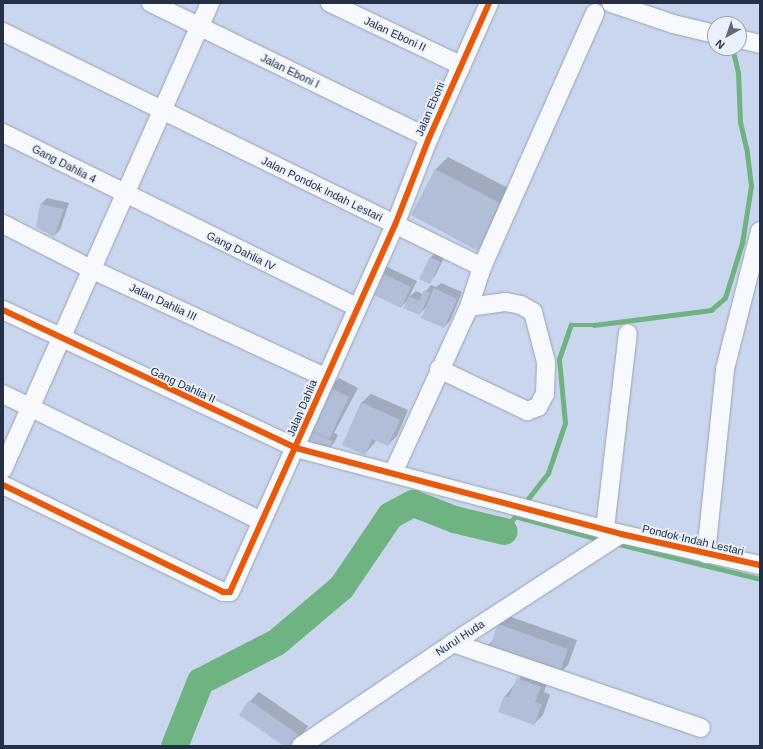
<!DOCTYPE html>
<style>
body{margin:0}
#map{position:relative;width:763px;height:749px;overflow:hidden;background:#cad6ee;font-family:Helvetica,sans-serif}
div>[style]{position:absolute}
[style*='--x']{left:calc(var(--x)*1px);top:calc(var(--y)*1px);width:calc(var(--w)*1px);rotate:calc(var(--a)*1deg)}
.shadow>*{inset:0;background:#0003}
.stream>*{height:4.5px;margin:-2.25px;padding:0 2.25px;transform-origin:2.25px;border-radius:2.25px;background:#6fb382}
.river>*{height:27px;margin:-13.5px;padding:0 13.5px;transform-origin:13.5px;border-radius:13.5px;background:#6fb382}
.building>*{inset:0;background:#b2bed7}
.roads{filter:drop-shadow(0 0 1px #98a1b6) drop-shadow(0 0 1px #98a1b6)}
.minor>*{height:18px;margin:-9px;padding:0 9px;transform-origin:9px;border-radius:9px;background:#f7f9fc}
.cycleway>*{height:6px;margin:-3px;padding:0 3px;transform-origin:3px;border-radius:3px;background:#e8590c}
span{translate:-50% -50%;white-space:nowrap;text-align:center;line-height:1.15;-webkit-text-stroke:3.5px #ebf1fc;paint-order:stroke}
.street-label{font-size:11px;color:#252f45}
.frame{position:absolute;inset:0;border:4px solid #252f45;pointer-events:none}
.north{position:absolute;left:707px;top:16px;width:40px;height:40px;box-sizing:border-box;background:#ebf1fc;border:1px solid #9ca3b3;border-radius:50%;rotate:220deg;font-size:11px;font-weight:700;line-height:16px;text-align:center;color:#252f45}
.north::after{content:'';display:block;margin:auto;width:14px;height:18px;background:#5f6980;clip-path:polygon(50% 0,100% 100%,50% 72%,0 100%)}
</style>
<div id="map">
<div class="shadow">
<i style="clip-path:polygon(448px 157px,514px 191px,491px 237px,478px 249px,412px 215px,436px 169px)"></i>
<i style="clip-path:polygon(47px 198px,69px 203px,60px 230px,54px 236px,41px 204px)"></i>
<i style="clip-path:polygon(436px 252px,445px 256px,435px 276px,429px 283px,430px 258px)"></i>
<i style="clip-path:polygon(385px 266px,417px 281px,409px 297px,416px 291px,423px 294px,431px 285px,436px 287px,441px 283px,462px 292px,450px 321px,444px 327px,427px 307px,419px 314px,408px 300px,401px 307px,369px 291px)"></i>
<i style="clip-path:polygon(339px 378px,358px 388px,334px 433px,338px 435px,334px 443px,328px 449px,305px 439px,329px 387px)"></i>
<i style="clip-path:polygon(371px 394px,408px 410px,397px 436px,388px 445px,377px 440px,365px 454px,361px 403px)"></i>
<i style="clip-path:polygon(508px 616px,577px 640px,568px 665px,559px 674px,489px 644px,494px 639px,498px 625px)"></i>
<i style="clip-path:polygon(527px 669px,549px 677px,544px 692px,550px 695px,543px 715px,534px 724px,505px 696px)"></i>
<i style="clip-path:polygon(259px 692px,308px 726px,299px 739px,286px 746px,250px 701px)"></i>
</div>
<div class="stream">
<i style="--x:524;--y:504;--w:39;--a:-52"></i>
<i style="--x:548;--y:473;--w:53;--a:-71.2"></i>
<i style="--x:565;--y:423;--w:64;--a:-95.4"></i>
<i style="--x:559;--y:359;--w:36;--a:-71"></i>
<i style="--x:571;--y:325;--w:23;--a:0"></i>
<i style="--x:594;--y:325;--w:118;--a:-7.3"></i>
<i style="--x:711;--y:310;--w:18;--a:-41"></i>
<i style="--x:725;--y:298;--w:58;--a:-72.8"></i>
<i style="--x:742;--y:243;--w:58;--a:-81"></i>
<i style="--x:751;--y:186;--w:38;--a:-97"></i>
<i style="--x:746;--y:148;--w:27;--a:-103"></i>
<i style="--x:740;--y:122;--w:49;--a:-92.3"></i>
<i style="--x:738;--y:73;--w:26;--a:-103"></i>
<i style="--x:515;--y:516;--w:90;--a:15.4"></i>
<i style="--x:504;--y:531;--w:25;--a:-53"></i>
<i style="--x:615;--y:543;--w:149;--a:13.9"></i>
</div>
<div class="river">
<i style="--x:174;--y:746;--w:70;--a:-68.2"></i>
<i style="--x:200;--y:681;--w:85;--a:-27.2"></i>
<i style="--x:276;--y:642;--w:85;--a:-40.2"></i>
<i style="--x:341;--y:587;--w:87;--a:-55.8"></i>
<i style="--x:390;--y:515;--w:26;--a:-28"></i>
<i style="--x:413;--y:503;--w:44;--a:21.3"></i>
<i style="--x:454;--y:519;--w:51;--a:13.5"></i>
</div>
<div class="building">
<i style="clip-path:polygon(435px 169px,502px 204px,478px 251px,411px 215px)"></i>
<i style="clip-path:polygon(40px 204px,64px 209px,54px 237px,36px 227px)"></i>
<i style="clip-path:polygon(430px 257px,440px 262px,430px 284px,419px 279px)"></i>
<i style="clip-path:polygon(378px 271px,411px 287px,401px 308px,368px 292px)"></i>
<i style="clip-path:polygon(434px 288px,457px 299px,444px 328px,421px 318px)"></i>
<i style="clip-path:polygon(424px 290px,430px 293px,420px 315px,403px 308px,409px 296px,419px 301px)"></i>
<i style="clip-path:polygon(328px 387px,349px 397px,329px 439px,308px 429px)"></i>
<i style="clip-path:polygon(361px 402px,400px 420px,388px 446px,372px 439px,365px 455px,342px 445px)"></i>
<i style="clip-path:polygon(308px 430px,332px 441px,328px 451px,304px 440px)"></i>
<i style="clip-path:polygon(498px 624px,568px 649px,559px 675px,488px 650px,488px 644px,491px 643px)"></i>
<i style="clip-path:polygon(517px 678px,541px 687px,535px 702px,542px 704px,534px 725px,498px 712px,504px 696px,509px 697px)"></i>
<i style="clip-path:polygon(249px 700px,300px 736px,293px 746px,284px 746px,239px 715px)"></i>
</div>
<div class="roads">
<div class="minor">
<i style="--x:151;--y:3;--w:309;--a:25.9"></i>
<i style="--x:330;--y:3;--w:144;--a:25.5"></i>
<i style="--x:611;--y:3;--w:65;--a:18.7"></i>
<i style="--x:673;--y:24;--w:43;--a:13.4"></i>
<i style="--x:3;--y:32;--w:534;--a:26.13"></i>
<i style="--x:482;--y:267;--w:42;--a:108"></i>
<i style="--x:469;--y:307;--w:183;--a:114.6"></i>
<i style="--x:739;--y:39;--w:22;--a:13"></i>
<i style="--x:3;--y:133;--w:394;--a:26.2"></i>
<i style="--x:3;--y:224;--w:101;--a:27.1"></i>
<i style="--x:93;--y:270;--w:255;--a:24.8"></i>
<i style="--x:482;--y:267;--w:278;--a:-66"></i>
<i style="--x:3;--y:310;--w:324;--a:25.2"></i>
<i style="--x:296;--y:448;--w:336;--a:14.8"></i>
<i style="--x:621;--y:534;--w:142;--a:12.6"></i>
<i style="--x:439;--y:369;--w:98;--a:25.5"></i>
<i style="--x:527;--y:411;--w:12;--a:-20"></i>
<i style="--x:538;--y:407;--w:15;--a:-62"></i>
<i style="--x:545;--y:394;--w:32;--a:-88"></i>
<i style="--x:546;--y:362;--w:52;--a:-104.6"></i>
<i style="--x:533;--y:312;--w:14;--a:-150"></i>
<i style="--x:521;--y:305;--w:16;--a:-169"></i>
<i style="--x:505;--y:302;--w:36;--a:172"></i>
<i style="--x:3;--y:394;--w:288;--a:26.2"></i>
<i style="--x:3;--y:469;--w:510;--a:-66.05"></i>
<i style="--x:3;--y:485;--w:245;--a:25.9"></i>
<i style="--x:223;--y:592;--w:7;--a:0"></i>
<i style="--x:230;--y:592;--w:402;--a:-65.8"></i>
<i style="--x:395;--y:225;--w:93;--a:-68.7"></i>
<i style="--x:429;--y:138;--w:148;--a:-66"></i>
<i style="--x:605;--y:528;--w:196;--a:-83.3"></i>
<i style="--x:706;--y:554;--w:186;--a:-84.1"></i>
<i style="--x:725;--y:369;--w:142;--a:-75.8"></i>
<i style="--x:453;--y:643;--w:262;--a:18.9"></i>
<i style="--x:301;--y:746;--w:184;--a:-34.1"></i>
<i style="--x:453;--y:643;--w:200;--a:-33"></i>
</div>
</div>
<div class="cycleway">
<i style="--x:3;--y:310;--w:324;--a:25.2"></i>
<i style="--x:296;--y:448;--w:336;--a:14.8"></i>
<i style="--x:621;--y:534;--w:142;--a:12.6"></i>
<i style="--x:3;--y:485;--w:245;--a:25.9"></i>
<i style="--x:223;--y:592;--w:7;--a:0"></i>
<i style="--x:230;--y:592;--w:402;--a:-65.8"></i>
<i style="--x:395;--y:225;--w:93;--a:-68.7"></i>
<i style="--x:429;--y:138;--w:148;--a:-66"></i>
</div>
<div class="street-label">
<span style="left:395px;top:34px;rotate:25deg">Jalan Eboni II</span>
<span style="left:290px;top:71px;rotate:26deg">Jalan Eboni I</span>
<span style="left:430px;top:109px;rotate:-67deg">Jalan Eboni</span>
<span style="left:64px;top:164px;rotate:27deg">Gang Dahlia 4</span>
<span style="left:322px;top:189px;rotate:26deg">Jalan Pondok Indah Lestari</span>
<span style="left:241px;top:251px;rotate:26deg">Gang Dahlia IV</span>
<span style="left:163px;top:302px;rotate:25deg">Jalan Dahlia III</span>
<span style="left:183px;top:385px;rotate:25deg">Gang Dahlia II</span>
<span style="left:302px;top:408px;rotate:-67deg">Jalan Dahlia</span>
<span style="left:693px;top:540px;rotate:13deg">Pondok Indah Lestari</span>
<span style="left:460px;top:638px;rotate:-33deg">Nurul Huda</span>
</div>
<div class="frame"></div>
<div class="north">N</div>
</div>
